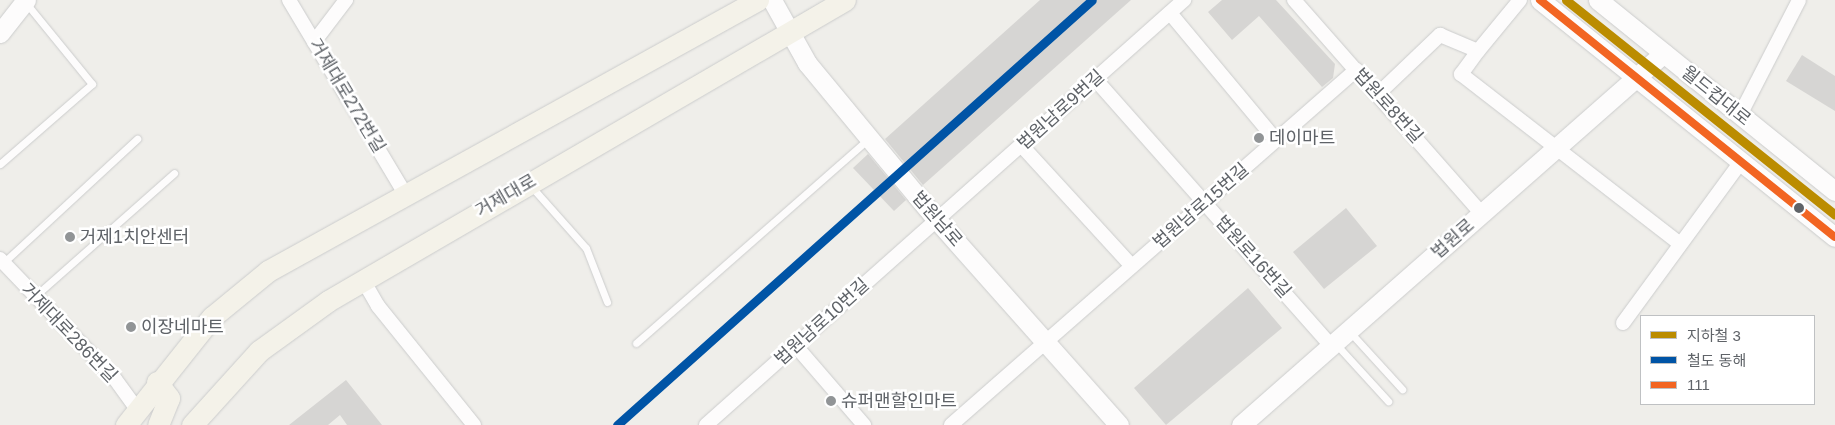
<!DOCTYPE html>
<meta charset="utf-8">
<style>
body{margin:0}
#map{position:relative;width:1835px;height:425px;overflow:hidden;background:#efeeea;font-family:Helvetica,"Noto Sans KR",sans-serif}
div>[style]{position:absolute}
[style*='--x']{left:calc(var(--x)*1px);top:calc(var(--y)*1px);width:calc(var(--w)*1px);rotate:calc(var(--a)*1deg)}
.building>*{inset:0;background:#d6d5d3}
.roads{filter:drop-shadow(0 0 1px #cbcccc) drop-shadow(0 0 1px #cbcccc)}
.service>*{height:7px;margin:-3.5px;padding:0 3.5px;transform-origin:3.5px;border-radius:3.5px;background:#fdfcfc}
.minor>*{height:14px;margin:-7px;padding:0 7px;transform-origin:7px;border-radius:7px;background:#fdfcfc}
.secondary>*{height:19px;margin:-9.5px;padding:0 9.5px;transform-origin:9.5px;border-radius:9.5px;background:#fdfcfc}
.primary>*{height:21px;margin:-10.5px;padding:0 10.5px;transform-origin:10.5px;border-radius:10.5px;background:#f4f2e9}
.bus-1>*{height:8px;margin:-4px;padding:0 4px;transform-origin:4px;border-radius:4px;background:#f26522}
.rail-1>*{height:9px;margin:-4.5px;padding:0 4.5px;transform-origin:4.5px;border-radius:4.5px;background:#0054a6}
.metro-1>*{height:9px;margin:-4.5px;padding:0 4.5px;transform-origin:4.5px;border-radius:4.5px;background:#bb8c00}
.dots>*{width:14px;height:14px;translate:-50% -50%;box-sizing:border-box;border:2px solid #fff;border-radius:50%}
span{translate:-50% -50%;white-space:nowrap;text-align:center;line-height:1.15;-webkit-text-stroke:5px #fff;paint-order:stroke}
.street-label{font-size:18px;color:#5f6368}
.poi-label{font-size:18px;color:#5f6368}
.left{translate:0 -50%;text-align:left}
.legend{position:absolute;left:1640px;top:315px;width:175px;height:90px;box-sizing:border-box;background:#fff;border:1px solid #bfc1c3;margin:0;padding:6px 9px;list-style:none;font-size:15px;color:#5f6368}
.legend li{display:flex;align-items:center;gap:10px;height:25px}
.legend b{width:25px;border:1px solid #bfc1c3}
</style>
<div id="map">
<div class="building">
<i style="clip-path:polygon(1040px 0,1131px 0,923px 185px,885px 139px)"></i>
<i style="clip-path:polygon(1222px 0,1276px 0,1335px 64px,1333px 78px,1322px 87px,1259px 16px,1232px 40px,1208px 12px)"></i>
<i style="clip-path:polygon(1802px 55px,1835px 76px,1835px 111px,1786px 81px)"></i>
<i style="clip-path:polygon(868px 154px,906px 200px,894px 211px,853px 168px)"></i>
<i style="clip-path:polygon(1346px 208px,1377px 246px,1324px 289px,1293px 252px)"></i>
<i style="clip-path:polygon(1248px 288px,1282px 328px,1166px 425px,1134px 388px)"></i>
<i style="clip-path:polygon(346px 380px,382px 425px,347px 425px,340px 415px,328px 425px,289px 425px)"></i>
</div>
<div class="roads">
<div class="service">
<i style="--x:0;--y:164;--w:122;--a:-41"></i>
<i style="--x:92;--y:84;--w:104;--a:-129.2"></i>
<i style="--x:530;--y:185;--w:84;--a:48.4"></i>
<i style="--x:586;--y:248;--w:58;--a:68.7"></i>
<i style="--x:3;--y:263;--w:183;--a:-42.8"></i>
<i style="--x:34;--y:297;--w:187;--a:-41.5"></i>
<i style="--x:1349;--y:331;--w:79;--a:47.6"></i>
<i style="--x:636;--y:343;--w:310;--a:-41.3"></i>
<i style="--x:1335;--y:343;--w:79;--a:47.6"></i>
</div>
<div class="minor">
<i style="--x:289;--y:0;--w:224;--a:59.1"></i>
<i style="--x:1294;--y:0;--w:285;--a:48.7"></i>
<i style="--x:1170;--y:13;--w:165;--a:50.2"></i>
<i style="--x:314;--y:42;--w:53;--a:-52.7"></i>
<i style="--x:1478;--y:51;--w:29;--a:126"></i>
<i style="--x:1461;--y:74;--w:277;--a:37.8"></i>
<i style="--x:1095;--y:79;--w:356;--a:48.5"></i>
<i style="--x:1378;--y:94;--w:86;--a:-43.6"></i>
<i style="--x:1440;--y:35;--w:41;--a:22.8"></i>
<i style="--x:1478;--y:51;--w:66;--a:-50.5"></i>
<i style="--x:1740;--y:115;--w:129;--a:-62.8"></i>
<i style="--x:1021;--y:145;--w:164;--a:47.5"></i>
<i style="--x:0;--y:259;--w:166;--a:46.2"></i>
<i style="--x:115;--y:379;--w:37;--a:54"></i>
<i style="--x:363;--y:280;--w:30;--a:60"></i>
<i style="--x:378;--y:306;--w:153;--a:51.1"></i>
<i style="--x:1623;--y:323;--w:200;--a:-53.8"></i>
<i style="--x:795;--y:345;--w:106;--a:49.2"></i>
<i style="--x:706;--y:425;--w:640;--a:-41.64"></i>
<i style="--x:951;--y:425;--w:539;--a:-41.24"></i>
</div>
<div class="secondary">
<i style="--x:772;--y:0;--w:72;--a:60.9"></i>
<i style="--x:807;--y:63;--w:204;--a:50.4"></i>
<i style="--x:937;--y:220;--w:274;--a:48.4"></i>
<i style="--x:1540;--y:0;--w:378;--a:38.8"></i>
<i style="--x:1598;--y:0;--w:304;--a:38.9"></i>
<i style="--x:0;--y:33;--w:42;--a:-51.8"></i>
<i style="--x:1241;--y:425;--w:563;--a:-41.33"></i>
</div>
<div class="primary">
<i style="--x:157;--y:382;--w:20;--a:53"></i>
<i style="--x:169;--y:398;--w:29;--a:112"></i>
<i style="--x:126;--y:425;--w:138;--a:-51.5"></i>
<i style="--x:212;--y:317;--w:72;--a:-39.4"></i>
<i style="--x:268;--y:271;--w:560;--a:-28.95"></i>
<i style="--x:192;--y:425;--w:100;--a:-47.8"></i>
<i style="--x:259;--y:351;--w:85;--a:-35.9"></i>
<i style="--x:328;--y:301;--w:598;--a:-30.21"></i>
</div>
</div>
<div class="bus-1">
<i style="--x:1540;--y:0;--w:378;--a:38.8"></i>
</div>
<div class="rail-1">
<i style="--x:617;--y:425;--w:637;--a:-41.82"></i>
</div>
<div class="metro-1">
<i style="--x:1566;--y:0;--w:344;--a:38.6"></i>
</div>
<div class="dots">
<i style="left:1259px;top:138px;background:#919496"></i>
<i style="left:1799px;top:208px;background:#5f6368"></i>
<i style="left:70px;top:237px;background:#919496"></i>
<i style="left:131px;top:327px;background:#919496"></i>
<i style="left:831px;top:401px;background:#919496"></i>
</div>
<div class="street-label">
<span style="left:347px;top:96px;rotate:59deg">거제대로272번길</span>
<span style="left:1716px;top:96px;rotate:39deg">월드컵대로</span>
<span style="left:1388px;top:106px;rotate:48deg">법원로8번길</span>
<span style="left:1061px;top:110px;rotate:-42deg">법원남로9번길</span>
<span style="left:506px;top:196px;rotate:-30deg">거제대로</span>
<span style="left:1201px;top:206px;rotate:-41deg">법원남로15번길</span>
<span style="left:937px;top:219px;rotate:49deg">법원남로</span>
<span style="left:1453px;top:239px;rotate:-41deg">법원로</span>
<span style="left:1253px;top:257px;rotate:48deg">법원로16번길</span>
<span style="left:822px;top:322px;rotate:-42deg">법원남로10번길</span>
<span style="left:69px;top:333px;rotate:46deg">거제대로286번길</span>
</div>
<div class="poi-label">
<span class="left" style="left:1269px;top:138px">데이마트</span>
<span class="left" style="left:80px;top:237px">거제1치안센터</span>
<span class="left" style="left:141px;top:327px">이장네마트</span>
<span class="left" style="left:841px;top:401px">슈퍼맨할인마트</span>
</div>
<ul class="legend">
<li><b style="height:6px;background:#bb8c00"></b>지하철 3</li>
<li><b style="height:6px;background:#0054a6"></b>철도 동해</li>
<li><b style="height:6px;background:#f26522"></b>111</li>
</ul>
</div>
